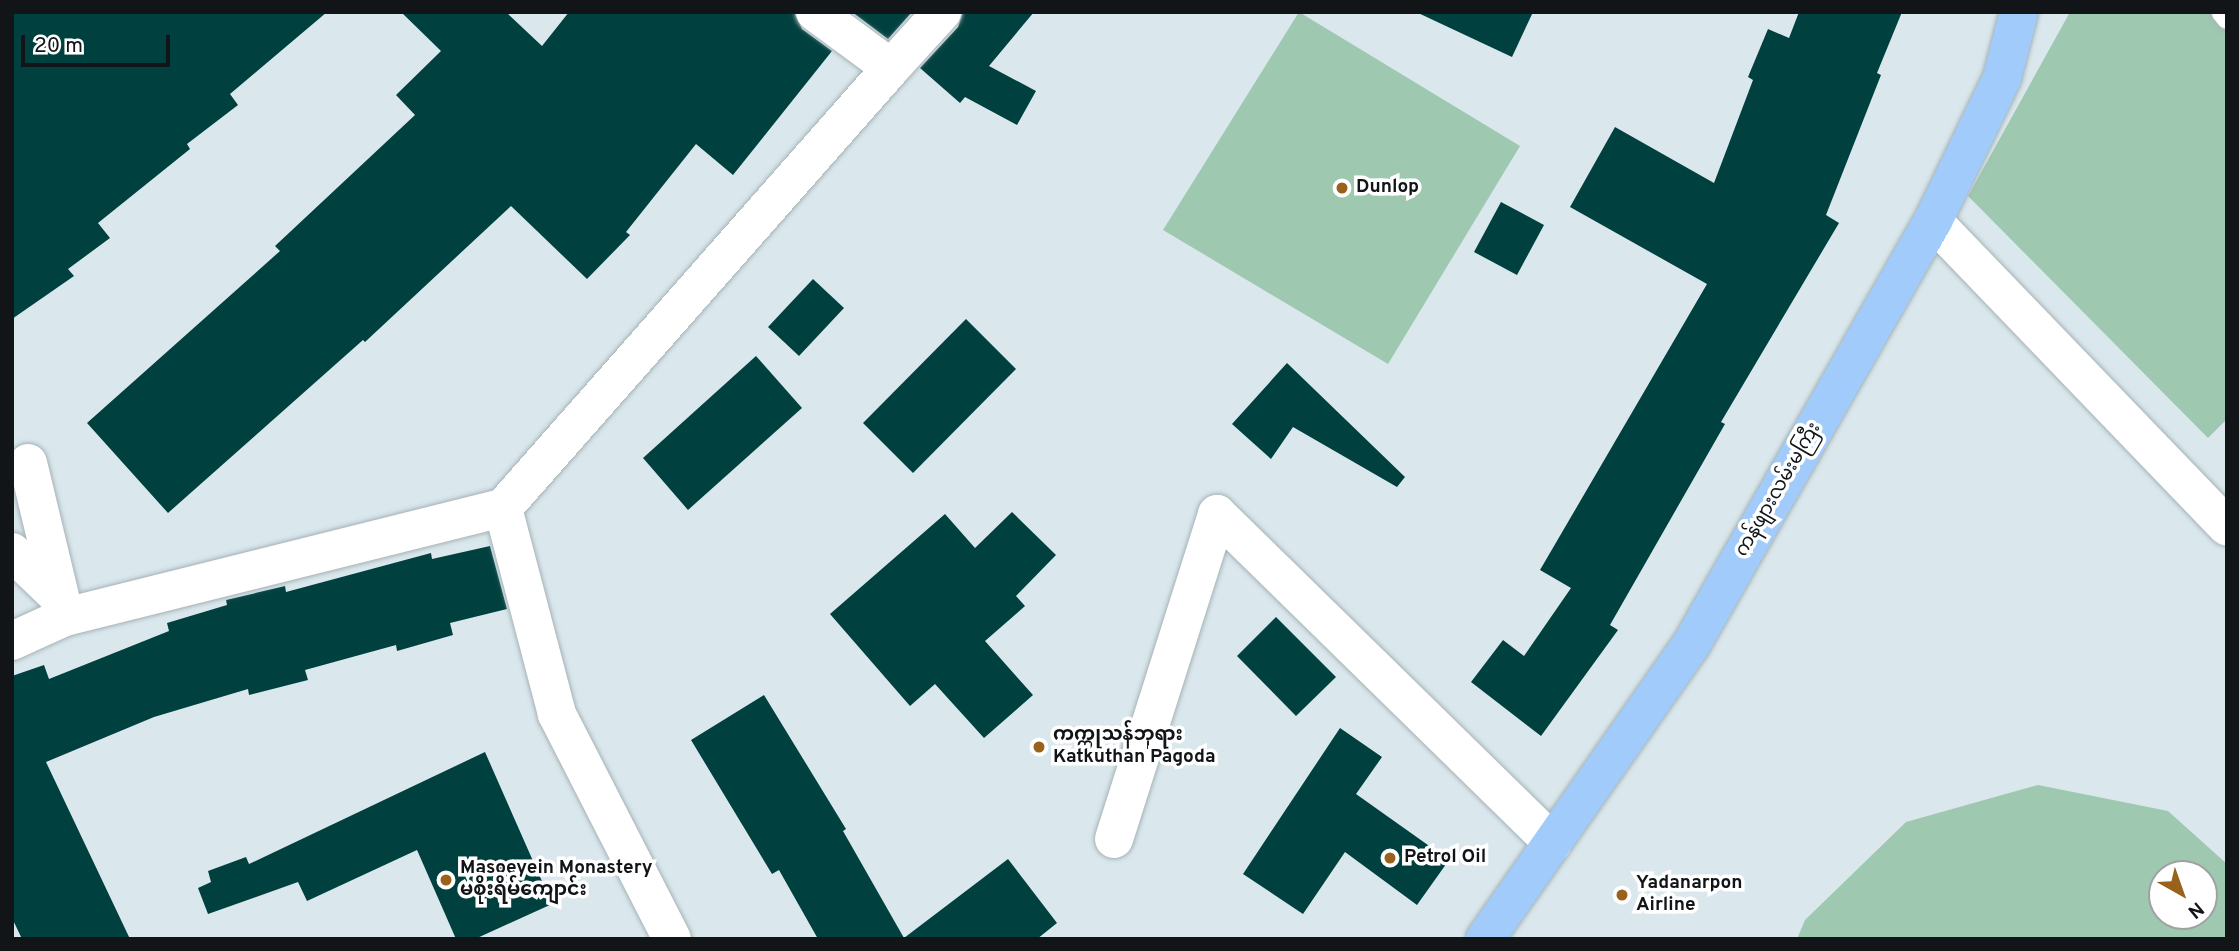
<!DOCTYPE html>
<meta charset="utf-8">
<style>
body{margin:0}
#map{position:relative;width:2239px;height:951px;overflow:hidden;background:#dae8ed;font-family:Overpass,"Noto Sans Myanmar",sans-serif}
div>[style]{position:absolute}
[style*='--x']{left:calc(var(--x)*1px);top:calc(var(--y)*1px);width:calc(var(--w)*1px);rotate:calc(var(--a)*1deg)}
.green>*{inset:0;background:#9ec8b0}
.building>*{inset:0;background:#00413f}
.roads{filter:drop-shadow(0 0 2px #a5b2b6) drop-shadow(0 0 2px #a5b2b6)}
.service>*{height:23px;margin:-11.5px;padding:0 11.5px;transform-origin:11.5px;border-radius:11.5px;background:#fff}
.minor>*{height:38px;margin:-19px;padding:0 19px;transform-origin:19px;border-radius:19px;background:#fff}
.primary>*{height:38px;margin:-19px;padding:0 19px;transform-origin:19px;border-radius:19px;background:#a1cbfb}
.dots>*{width:19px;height:19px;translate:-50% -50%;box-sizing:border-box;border:4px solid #fff;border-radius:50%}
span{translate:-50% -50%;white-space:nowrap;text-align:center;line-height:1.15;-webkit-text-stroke:7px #fff;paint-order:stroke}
.poi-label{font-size:19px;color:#111517;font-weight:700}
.left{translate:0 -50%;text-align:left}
.street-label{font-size:19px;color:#111517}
.frame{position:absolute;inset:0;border:14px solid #111517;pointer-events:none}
.north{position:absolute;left:2148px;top:860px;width:70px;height:70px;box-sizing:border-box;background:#fff;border:2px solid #a0a1a2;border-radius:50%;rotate:140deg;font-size:19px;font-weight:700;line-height:28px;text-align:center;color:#111517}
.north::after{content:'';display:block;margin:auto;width:24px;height:32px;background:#99611c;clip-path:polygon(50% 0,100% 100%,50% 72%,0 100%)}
.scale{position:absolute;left:21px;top:35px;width:149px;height:32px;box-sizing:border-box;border:4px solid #111517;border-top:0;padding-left:9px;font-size:21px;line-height:24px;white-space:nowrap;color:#111517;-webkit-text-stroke:5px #fff;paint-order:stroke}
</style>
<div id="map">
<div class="green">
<i style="clip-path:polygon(1299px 12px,1520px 146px,1388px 364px,1163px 230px)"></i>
<i style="clip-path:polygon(2070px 12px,2227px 12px,2227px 419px,2208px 438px,1968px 196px)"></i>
<i style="clip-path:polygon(evenodd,2038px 785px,2168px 811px,2227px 864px,2227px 939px,1797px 939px,1805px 920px,1906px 822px,2038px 785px,2162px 874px,2204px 874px,2204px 916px,2162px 916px,2162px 874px)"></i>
</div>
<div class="building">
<i style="clip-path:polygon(12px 12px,327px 12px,230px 94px,238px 105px,187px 144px,190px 149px,98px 223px,110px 238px,68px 269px,74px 276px,12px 319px)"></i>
<i style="clip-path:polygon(401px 12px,506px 12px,542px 46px,569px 12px,794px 12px,802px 29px,832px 51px,733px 175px,696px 144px,626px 232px,630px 235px,587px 279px,511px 206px,365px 342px,363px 340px,168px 513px,87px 423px,280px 251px,275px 246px,415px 115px,396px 95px,441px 51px)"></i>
<i style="clip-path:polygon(852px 12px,912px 12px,888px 39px)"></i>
<i style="clip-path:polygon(963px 12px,1034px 12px,989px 66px,1036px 91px,1017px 125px,965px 97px,960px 103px,920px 68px,958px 27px)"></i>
<i style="clip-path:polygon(1416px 12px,1533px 12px,1512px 57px)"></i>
<i style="clip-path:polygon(1799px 12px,1902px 12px,1877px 73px,1881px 75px,1826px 215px,1839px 223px,1721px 422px,1725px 424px,1610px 625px,1618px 630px,1541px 736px,1471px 682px,1503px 640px,1524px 656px,1571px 588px,1540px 570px,1707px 284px,1570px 207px,1615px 127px,1714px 183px,1753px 80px,1748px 77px,1768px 29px,1789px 38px)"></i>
<i style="clip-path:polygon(1501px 202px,1544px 225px,1517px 275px,1474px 252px)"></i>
<i style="clip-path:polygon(813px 279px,844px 308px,799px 356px,768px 327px)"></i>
<i style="clip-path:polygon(966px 319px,1016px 369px,913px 473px,863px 423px)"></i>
<i style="clip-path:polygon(756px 356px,802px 408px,688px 510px,643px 458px)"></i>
<i style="clip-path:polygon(1287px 363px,1405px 477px,1397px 487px,1293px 427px,1271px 459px,1232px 424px)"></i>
<i style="clip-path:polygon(1012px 512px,1056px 555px,1016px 596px,1025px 606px,985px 641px,1033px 695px,984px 738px,935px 684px,910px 706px,830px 614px,945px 514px,975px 548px)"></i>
<i style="clip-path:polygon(490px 546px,507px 609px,450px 623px,453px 635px,397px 651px,396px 645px,305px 670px,308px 680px,249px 695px,248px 689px,154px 717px,46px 762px,130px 939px,22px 939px,12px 918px,12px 676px,44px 665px,49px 679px,169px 631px,167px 623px,227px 605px,226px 600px,285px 586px,286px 592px,431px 553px,432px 559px)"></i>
<i style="clip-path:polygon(1276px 617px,1336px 677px,1296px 716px,1237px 656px)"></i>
<i style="clip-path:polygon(764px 695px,846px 829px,843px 831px,904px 938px,1008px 859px,1057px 923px,1037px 939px,818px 939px,779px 870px,772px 874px,691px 740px)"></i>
<i style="clip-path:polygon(1340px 728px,1382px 757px,1356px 794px,1449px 860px,1417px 905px,1345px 852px,1303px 914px,1243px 874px)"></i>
<i style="clip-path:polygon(485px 752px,552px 904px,475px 939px,456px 939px,417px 850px,307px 901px,298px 882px,208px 914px,198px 888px,211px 882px,208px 871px,246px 857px,249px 864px)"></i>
</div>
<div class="roads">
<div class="service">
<i style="--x:2223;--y:12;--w:6;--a:51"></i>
</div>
<div class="minor">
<i style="--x:815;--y:12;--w:94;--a:36.4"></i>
<i style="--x:891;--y:68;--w:76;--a:-47.7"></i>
<i style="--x:1933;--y:221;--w:424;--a:46.1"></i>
<i style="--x:28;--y:463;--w:158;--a:76.5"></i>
<i style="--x:12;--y:552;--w:66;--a:43.8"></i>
<i style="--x:12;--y:641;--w:58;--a:-24.4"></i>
<i style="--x:65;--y:617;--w:451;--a:-14"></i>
<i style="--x:1114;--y:839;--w:341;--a:-72.4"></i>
<i style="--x:1217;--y:514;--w:470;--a:44.4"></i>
<i style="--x:672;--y:939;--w:253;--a:-117.1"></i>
<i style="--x:557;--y:714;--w:213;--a:-104.7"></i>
<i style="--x:503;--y:508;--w:587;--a:-48.59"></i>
</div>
<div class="primary">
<i style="--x:1485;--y:939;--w:359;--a:-55"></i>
<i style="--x:1691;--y:645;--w:488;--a:-60.3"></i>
<i style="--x:1933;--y:221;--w:159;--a:-64.2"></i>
<i style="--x:2002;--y:78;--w:68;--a:-75.6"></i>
</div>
</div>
<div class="dots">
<i style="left:1342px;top:188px;background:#99611c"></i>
<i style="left:1039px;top:747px;background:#99611c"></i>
<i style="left:1390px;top:858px;background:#99611c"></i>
<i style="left:446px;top:880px;background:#99611c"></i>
<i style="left:1622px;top:895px;background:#99611c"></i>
</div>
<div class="poi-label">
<span class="left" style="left:1356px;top:188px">Dunlop</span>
<span class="left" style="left:1053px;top:747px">ကက္ကုသန်ဘုရား<br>Katkuthan Pagoda</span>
<span class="left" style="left:1404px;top:858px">Petrol Oil</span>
<span class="left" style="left:460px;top:880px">Masoeyein Monastery<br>မစိုးရိမ်ကျောင်း</span>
<span class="left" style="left:1636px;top:895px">Yadanarpon<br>Airline</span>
</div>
<div class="street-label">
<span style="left:1779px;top:490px;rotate:-60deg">ကန်ဖျားလမ်းမကြီး</span>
</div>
<div class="frame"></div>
<div class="north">N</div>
<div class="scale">20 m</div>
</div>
